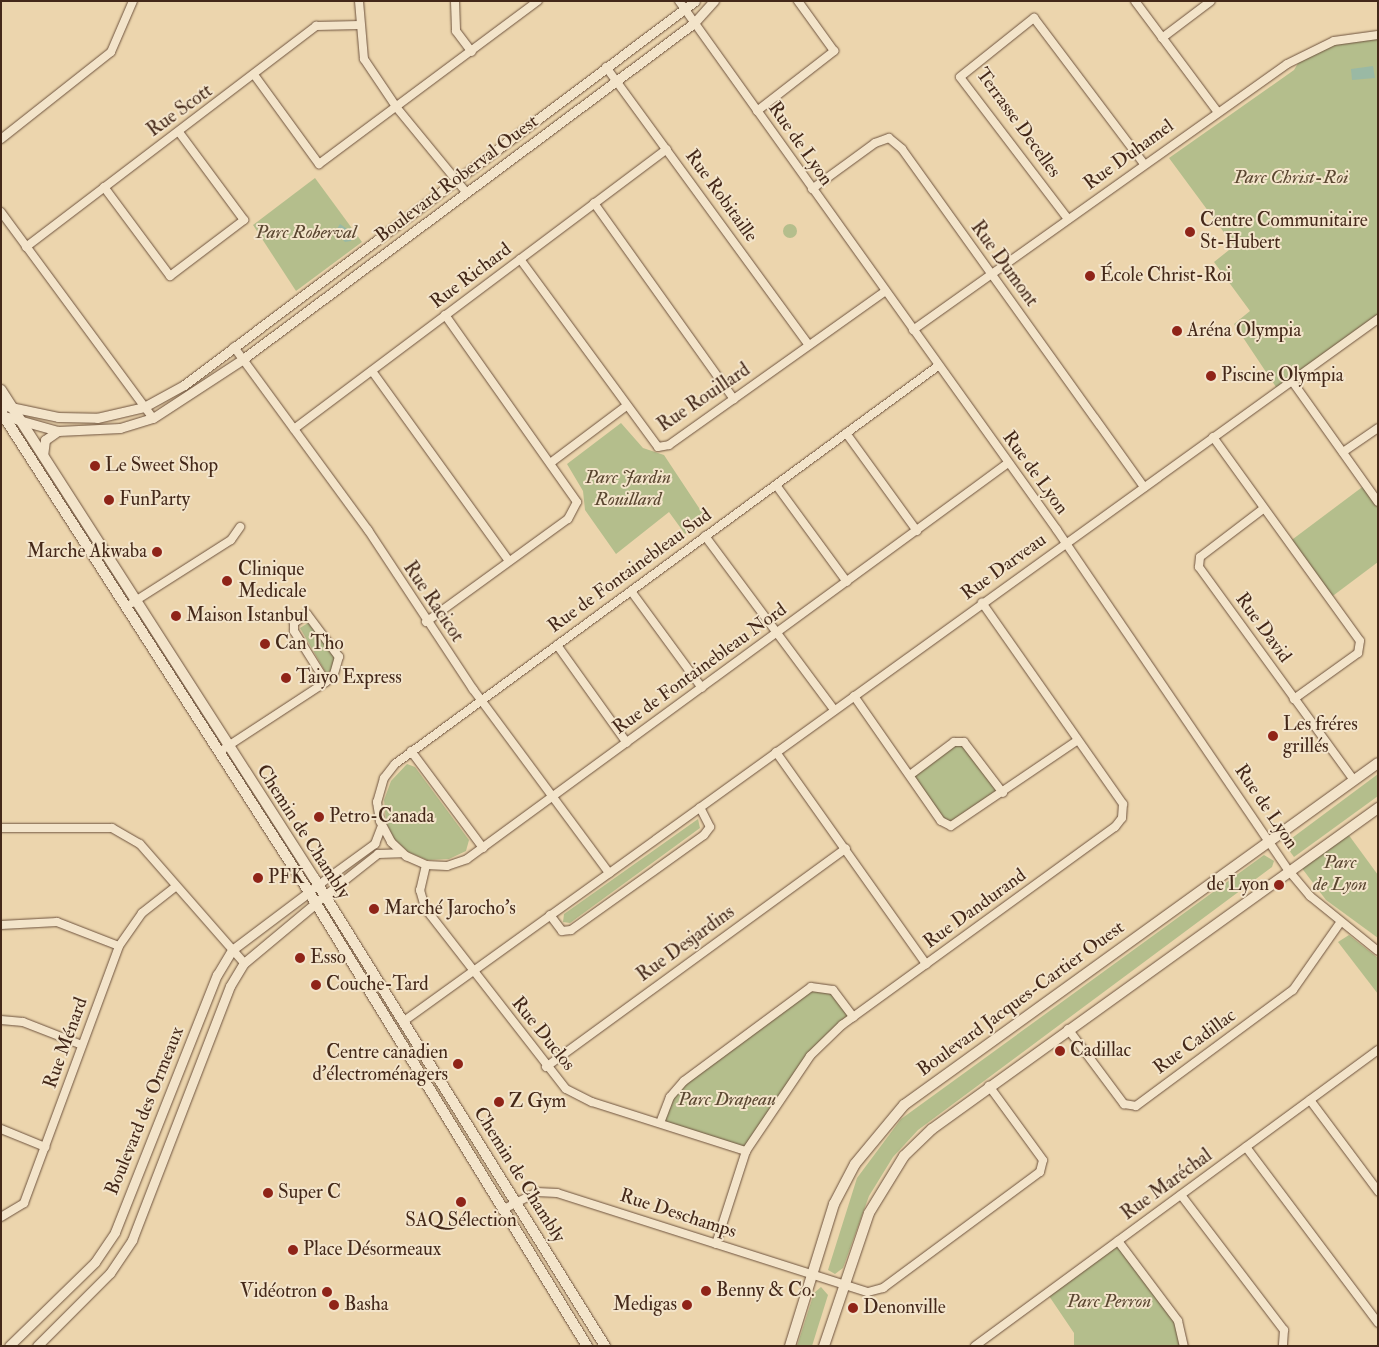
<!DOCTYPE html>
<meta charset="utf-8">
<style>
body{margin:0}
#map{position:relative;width:1379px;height:1347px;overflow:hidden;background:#ecd5ad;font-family:"IM FELL Double Pica",serif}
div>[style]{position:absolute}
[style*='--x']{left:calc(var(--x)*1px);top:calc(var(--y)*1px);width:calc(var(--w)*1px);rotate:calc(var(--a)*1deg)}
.green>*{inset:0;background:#b4be8c}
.round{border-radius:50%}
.water>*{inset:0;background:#9ab9a4}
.roads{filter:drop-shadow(0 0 1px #6e533e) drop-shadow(0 0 1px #6e533e)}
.minor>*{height:8px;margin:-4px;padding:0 4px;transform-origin:4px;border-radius:4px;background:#f3e4ca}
.tertiary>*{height:9px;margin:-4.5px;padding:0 4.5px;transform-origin:4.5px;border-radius:4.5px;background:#f3e4ca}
.secondary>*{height:10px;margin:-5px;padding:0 5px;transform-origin:5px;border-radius:5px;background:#f3e4ca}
.dots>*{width:14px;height:14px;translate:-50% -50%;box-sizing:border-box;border:2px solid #f3e4ca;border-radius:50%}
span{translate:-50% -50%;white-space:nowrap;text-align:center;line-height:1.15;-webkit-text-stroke:4px #f3e4ca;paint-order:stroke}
.street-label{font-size:19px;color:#442819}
.park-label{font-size:19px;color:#5a4630;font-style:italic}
.poi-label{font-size:19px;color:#442819}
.left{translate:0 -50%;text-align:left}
.right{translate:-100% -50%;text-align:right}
.frame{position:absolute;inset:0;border:2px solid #442819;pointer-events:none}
</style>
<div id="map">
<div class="green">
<i style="clip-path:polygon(1378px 35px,1378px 319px,1278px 390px,1234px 324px,1250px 311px,1214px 262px,1234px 246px,1169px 158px,1294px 70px,1303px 55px,1334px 41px)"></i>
<i style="clip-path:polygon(315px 178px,362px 242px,296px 291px,253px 225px)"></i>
<i class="round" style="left:783px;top:224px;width:14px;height:14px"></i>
<i style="clip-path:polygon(621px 423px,643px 448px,664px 455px,705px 517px,685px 534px,669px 512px,616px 554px,585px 510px,583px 491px,567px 464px)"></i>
<i style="clip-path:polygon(1365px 485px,1378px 502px,1378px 562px,1330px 598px,1289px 542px)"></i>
<i style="clip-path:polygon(308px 623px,338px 660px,336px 668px,326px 673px,300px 628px)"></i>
<i style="clip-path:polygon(954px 742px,964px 742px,1003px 793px,961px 822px,941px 821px,910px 775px)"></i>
<i style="clip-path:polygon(407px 764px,415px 767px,469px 840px,466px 851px,449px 859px,427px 860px,408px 852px,394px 839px,386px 822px,384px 800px,391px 781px)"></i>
<i style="clip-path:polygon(1378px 774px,1378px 796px,1294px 857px,1286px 846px,1288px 841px)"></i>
<i style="clip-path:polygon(698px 819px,700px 828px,570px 923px,563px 922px,564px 914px)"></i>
<i style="clip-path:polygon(1348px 834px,1378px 875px,1378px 938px,1326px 900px,1301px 867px)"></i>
<i style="clip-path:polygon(1264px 855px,1274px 861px,1272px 867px,918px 1130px,893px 1157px,869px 1196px,843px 1268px,835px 1274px,828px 1270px,857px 1178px,901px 1119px)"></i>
<i style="clip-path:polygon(1349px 935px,1378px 958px,1378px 994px,1338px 942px)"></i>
<i style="clip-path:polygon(823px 985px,853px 1017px,810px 1056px,746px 1151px,660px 1123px,670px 1097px,684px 1081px,811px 987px)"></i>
<i style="clip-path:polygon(1118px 1241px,1178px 1321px,1184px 1346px,1074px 1346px,1074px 1333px,1047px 1293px)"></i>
<i style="clip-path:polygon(821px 1287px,828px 1295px,812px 1346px,797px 1346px,814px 1293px)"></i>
</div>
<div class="water">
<i style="clip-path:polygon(1373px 66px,1375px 78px,1352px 80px,1351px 69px)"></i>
<i style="clip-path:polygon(340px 224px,353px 233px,351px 241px,345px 242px,335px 232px)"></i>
</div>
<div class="roads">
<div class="minor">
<i style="--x:359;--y:1;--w:58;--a:85.1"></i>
<i style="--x:364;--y:59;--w:59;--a:56"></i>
<i style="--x:397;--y:108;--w:109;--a:50.6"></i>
<i style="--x:455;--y:1;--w:30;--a:88"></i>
<i style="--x:456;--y:31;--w:26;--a:53"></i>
<i style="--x:679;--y:1;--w:650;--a:54.45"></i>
<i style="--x:1057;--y:530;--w:412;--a:55.8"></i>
<i style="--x:1289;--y:871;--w:33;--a:50"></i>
<i style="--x:1310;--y:896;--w:87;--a:39"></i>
<i style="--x:1135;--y:1;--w:137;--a:53.3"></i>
<i style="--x:1162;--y:38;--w:61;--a:-37.1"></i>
<i style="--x:606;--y:67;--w:344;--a:53.9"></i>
<i style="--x:255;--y:76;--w:109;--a:54"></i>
<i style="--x:319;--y:164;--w:273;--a:-36.7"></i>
<i style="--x:757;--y:111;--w:98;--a:-37.9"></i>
<i style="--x:834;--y:51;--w:62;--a:-125.8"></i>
<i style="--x:1;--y:139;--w:140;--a:-38.3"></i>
<i style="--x:111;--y:52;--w:56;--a:-66.7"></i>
<i style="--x:104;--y:187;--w:111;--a:53.4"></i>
<i style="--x:170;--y:276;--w:93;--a:-37.1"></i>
<i style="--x:244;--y:220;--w:109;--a:-126.5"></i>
<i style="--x:812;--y:189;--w:78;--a:-36.1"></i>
<i style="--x:875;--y:143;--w:15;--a:-20"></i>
<i style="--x:889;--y:138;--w:17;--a:40"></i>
<i style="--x:902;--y:149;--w:416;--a:54.4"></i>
<i style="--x:594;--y:203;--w:241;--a:54.5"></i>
<i style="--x:1;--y:212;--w:256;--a:53.6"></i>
<i style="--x:1068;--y:219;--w:178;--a:-127.3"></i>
<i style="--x:960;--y:77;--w:95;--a:-38.6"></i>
<i style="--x:1034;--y:18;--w:183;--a:53"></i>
<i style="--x:26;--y:247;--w:365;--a:-37.3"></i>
<i style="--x:316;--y:26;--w:44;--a:-1.3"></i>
<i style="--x:520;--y:259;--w:233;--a:53.7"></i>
<i style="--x:658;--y:447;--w:11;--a:-10"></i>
<i style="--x:669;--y:445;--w:264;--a:-35.4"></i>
<i style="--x:913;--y:330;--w:459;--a:-35.4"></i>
<i style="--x:1287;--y:64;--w:52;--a:-26.1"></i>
<i style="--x:1334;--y:41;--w:44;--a:-7.8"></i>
<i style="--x:234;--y:347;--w:227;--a:53.8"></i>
<i style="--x:368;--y:530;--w:191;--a:56.6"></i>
<i style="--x:473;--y:689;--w:229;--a:53.5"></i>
<i style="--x:938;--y:366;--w:673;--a:143.76"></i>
<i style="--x:395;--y:764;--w:18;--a:128"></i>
<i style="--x:384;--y:778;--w:25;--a:106"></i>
<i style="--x:377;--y:802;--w:19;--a:81"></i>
<i style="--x:380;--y:821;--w:24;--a:62"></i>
<i style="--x:391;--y:842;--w:21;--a:43"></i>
<i style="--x:406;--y:856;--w:22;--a:24"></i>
<i style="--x:426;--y:865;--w:21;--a:3"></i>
<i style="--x:447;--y:866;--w:21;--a:-19"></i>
<i style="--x:467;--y:859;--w:670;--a:-36.2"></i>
<i style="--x:372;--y:371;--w:234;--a:54.2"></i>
<i style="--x:1292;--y:381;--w:148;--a:54.6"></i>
<i style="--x:294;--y:429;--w:466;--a:-36.9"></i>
<i style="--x:846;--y:433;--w:121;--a:54.1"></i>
<i style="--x:1213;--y:437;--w:251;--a:54.2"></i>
<i style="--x:1360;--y:641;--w:12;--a:99"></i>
<i style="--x:1358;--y:653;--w:79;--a:144.3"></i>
<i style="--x:1343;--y:452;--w:42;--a:-34.4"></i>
<i style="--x:553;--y:461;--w:90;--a:-36.9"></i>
<i style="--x:776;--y:485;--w:120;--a:53.8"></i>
<i style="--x:1263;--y:509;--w:79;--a:142.7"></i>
<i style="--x:1200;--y:557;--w:10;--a:96"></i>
<i style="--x:1199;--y:567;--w:263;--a:54"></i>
<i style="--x:705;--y:536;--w:217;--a:53.4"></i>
<i style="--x:631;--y:591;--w:120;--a:53.8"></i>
<i style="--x:132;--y:603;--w:117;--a:-32.5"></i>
<i style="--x:231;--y:540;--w:16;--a:-55"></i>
<i style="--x:426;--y:622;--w:175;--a:-36"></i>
<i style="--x:568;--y:519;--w:19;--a:-62"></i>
<i style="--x:577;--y:502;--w:229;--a:-125.2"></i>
<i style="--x:557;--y:645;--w:120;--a:54.5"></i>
<i style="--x:854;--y:696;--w:152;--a:55.2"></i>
<i style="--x:941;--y:821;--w:11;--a:27"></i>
<i style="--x:951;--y:826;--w:153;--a:-34.1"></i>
<i style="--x:225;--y:748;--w:121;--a:-33.2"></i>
<i style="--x:326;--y:682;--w:11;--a:-45"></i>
<i style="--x:334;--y:674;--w:18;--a:-74"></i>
<i style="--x:339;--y:657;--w:54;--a:-126.7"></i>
<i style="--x:307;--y:614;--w:16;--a:145"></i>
<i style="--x:294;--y:623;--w:8;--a:90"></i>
<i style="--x:294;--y:631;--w:60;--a:57.9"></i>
<i style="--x:411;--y:751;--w:121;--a:53.4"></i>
<i style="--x:776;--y:752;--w:260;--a:54.7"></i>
<i style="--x:910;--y:775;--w:55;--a:-36.9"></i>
<i style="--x:954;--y:742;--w:10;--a:0"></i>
<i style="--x:964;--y:742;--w:64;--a:52.6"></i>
<i style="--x:1;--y:828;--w:111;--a:0"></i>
<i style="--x:112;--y:828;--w:32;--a:30"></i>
<i style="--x:140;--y:844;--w:158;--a:48.8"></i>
<i style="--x:426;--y:865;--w:26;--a:103"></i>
<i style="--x:420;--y:890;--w:19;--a:74"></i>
<i style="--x:425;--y:908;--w:229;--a:52.1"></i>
<i style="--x:566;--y:1089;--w:29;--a:27"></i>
<i style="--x:592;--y:1102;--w:162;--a:17.7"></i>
<i style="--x:309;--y:892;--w:82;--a:-36"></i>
<i style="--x:375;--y:844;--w:19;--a:-69"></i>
<i style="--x:316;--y:903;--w:79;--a:-38.3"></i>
<i style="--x:378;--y:854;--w:23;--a:-2"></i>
<i style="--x:550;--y:915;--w:20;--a:53"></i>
<i style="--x:562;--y:931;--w:9;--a:-6"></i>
<i style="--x:571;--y:930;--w:163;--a:-35.5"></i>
<i style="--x:704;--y:835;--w:10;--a:-53"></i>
<i style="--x:710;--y:827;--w:22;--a:-117"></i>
<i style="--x:1;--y:925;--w:56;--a:-3.1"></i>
<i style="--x:57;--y:922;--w:66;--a:21.2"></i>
<i style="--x:1;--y:1020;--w:22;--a:5"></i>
<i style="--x:23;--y:1022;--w:63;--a:21.3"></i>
<i style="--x:404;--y:1021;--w:1201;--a:-35.78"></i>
<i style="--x:1068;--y:1029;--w:94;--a:53.3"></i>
<i style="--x:1124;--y:1104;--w:12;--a:9"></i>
<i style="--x:1136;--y:1106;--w:195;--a:-36.5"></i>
<i style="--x:1293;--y:990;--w:82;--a:-55"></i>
<i style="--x:546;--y:1067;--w:371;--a:-36.1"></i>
<i style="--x:1310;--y:1100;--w:114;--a:53.2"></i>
<i style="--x:660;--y:1123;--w:28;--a:-69"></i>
<i style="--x:670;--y:1097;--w:21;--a:-49"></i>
<i style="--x:684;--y:1081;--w:158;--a:-36.5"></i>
<i style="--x:811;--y:987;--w:22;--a:8"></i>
<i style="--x:833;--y:990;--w:34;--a:53"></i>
<i style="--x:1;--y:1129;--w:48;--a:22.2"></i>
<i style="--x:1246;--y:1147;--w:220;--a:53.1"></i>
<i style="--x:1181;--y:1195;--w:170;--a:52.7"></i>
<i style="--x:1284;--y:1330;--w:16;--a:94"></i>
<i style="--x:502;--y:1210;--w:39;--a:-27"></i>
<i style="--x:537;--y:1192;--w:20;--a:3"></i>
<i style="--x:557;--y:1193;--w:326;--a:17.7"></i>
<i style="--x:868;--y:1292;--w:16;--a:-15"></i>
<i style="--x:883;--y:1288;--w:195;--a:-36.5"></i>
<i style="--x:1040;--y:1172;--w:12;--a:-76"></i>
<i style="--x:1043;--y:1160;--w:92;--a:-126.1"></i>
<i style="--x:1;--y:1217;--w:27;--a:-31"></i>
<i style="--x:24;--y:1203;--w:274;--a:-69.7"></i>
<i style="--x:119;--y:946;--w:40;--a:-55.1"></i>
<i style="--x:142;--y:913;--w:42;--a:-38.2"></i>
<i style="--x:1118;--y:1241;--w:100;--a:53.1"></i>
<i style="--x:1178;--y:1321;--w:26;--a:77"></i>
<i style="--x:716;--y:1244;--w:98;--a:-72.1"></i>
<i style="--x:746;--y:1151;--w:115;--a:-56"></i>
<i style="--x:810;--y:1056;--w:45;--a:-44.1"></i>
<i style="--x:842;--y:1025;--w:337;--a:-36"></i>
<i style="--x:1115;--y:827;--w:11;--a:-52"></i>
<i style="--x:1122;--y:818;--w:14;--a:-86"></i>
<i style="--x:1123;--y:804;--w:246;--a:-125"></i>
<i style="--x:975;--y:1346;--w:500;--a:-36.3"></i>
</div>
<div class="tertiary">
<i style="--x:1;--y:405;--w:58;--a:11.9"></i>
<i style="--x:58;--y:417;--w:39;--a:1"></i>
<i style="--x:97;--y:418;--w:48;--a:-13.2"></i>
<i style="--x:144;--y:407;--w:46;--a:-28.8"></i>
<i style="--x:184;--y:385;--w:639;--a:-36.92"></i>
<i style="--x:1;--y:415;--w:59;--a:15.7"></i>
<i style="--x:58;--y:431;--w:62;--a:-2.8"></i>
<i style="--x:120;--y:428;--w:34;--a:-17"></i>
<i style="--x:153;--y:418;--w:108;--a:-33.2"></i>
<i style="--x:243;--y:359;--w:562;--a:-36.69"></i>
<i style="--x:694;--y:23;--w:30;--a:-48"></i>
<i style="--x:43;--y:456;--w:16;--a:-83"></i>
<i style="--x:45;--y:440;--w:16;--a:-35"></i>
<i style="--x:9;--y:1346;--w:120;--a:-44.3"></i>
<i style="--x:95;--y:1262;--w:36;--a:-56"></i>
<i style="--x:115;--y:1232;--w:277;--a:-68.4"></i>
<i style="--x:217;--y:975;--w:29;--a:-59"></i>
<i style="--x:232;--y:950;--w:96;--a:-37"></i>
<i style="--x:37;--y:1346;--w:103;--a:-45"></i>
<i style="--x:110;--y:1273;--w:40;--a:-56"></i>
<i style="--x:132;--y:1240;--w:272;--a:-68.9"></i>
<i style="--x:230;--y:986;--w:27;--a:-59"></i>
<i style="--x:244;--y:963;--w:94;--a:-39.8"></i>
</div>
<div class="secondary">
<i style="--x:1;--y:390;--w:580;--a:57.32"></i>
<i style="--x:314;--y:878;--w:551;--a:58.13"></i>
<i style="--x:1;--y:412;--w:561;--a:57.3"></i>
<i style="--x:304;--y:884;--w:542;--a:58.51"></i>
<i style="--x:790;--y:1346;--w:149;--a:-72.8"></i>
<i style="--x:834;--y:1204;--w:45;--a:-62.3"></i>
<i style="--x:855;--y:1164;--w:77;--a:-50.3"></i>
<i style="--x:904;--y:1105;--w:584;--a:-35.81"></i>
<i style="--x:824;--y:1346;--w:140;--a:-71.3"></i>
<i style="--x:869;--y:1213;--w:67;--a:-58.4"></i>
<i style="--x:904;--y:1156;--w:39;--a:-44"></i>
<i style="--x:932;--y:1129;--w:550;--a:-35.74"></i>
</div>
</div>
<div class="dots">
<i style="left:1190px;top:232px;background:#8f2418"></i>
<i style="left:1090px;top:276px;background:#8f2418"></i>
<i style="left:1177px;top:331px;background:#8f2418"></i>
<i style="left:1211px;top:376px;background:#8f2418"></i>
<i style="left:95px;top:466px;background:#8f2418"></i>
<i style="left:109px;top:500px;background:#8f2418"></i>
<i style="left:157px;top:552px;background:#8f2418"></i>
<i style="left:227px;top:581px;background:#8f2418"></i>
<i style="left:176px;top:616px;background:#8f2418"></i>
<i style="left:265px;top:644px;background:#8f2418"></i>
<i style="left:286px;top:678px;background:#8f2418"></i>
<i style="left:1273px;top:736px;background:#8f2418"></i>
<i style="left:319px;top:817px;background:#8f2418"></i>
<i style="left:258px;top:878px;background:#8f2418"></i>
<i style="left:1279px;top:885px;background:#8f2418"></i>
<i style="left:374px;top:909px;background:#8f2418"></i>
<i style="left:300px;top:958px;background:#8f2418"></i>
<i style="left:316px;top:985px;background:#8f2418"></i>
<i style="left:1060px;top:1051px;background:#8f2418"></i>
<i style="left:458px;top:1064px;background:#8f2418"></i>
<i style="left:499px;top:1102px;background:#8f2418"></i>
<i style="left:268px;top:1193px;background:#8f2418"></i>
<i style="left:461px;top:1202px;background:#8f2418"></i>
<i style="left:293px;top:1250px;background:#8f2418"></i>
<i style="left:706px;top:1291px;background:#8f2418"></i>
<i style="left:327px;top:1292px;background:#8f2418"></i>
<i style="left:334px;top:1305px;background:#8f2418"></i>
<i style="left:687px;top:1305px;background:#8f2418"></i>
<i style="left:853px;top:1308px;background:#8f2418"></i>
</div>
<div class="street-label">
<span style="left:180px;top:111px;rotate:-36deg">Rue Scott</span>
<span style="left:1018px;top:123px;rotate:54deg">Terrasse Decelles</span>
<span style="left:800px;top:144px;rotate:55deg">Rue de Lyon</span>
<span style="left:1129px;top:155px;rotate:-36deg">Rue Duhamel</span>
<span style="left:457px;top:179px;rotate:-37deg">Boulevard Roberval Ouest</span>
<span style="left:721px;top:196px;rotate:54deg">Rue Robitaille</span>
<span style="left:1004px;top:264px;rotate:54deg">Rue Dumont</span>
<span style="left:471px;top:276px;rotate:-37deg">Rue Richard</span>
<span style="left:704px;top:398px;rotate:-34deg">Rue Rouillard</span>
<span style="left:1035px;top:473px;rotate:54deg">Rue de Lyon</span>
<span style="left:1004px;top:567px;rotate:-36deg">Rue Darveau</span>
<span style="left:630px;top:571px;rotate:-36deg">Rue de Fontainebleau Sud</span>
<span style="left:433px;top:602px;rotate:56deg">Rue Racicot</span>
<span style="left:1263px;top:628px;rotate:54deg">Rue David</span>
<span style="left:700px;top:669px;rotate:-36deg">Rue de Fontainebleau Nord</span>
<span style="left:1266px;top:807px;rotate:56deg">Rue de Lyon</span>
<span style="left:303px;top:832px;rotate:57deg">Chemin de Chambly</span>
<span style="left:975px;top:909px;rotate:-36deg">Rue Dandurand</span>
<span style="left:686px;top:944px;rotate:-36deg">Rue Desjardins</span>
<span style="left:1021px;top:999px;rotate:-36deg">Boulevard Jacques-Cartier Ouest</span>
<span style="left:543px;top:1034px;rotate:51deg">Rue Duclos</span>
<span style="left:1195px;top:1042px;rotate:-36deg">Rue Cadillac</span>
<span style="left:66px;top:1043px;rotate:-70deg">Rue Ménard</span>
<span style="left:145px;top:1111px;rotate:-68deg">Boulevard des Ormeaux</span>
<span style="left:519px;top:1175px;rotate:58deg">Chemin de Chambly</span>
<span style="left:1167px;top:1185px;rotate:-36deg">Rue Maréchal</span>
<span style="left:678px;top:1214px;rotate:18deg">Rue Deschamps</span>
</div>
<div class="park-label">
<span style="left:1291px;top:178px">Parc Christ-Roi</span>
<span style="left:306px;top:233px">Parc Roberval</span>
<span style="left:628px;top:489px">Parc Jardin<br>Rouillard</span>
<span style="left:1340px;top:874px">Parc<br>de Lyon</span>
<span style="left:727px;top:1100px">Parc Drapeau</span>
<span style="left:1109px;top:1302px">Parc Perron</span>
</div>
<div class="poi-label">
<span class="left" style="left:1200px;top:232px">Centre Communitaire<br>St-Hubert</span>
<span class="left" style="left:1100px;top:276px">École Christ-Roi</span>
<span class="left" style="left:1187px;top:331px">Aréna Olympia</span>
<span class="left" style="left:1221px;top:376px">Piscine Olympia</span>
<span class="left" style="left:105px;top:466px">Le Sweet Shop</span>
<span class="left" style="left:119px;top:500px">FunParty</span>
<span class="right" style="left:147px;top:552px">Marche Akwaba</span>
<span class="left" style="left:238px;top:581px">Clinique<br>Medicale</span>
<span class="left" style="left:186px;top:616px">Maison Istanbul</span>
<span class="left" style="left:275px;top:644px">Can Tho</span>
<span class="left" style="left:296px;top:678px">Taiyo Express</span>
<span class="left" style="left:1283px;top:736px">Les fréres<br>grillés</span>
<span class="left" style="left:329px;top:817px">Petro-Canada</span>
<span class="left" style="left:268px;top:878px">PFK</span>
<span class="right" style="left:1269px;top:885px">de Lyon</span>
<span class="left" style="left:384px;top:909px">Marché Jarocho's</span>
<span class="left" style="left:310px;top:958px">Esso</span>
<span class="left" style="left:326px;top:985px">Couche-Tard</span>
<span class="left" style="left:1070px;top:1051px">Cadillac</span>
<span class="right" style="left:448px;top:1064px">Centre canadien<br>d'électroménagers</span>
<span class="left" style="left:509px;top:1102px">Z Gym</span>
<span class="left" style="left:278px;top:1193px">Super C</span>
<span style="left:461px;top:1221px">SAQ Sélection</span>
<span class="left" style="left:303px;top:1250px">Place Désormeaux</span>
<span class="left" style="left:716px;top:1291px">Benny &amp; Co.</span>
<span class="right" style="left:317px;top:1292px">Vidéotron</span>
<span class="left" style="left:344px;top:1305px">Basha</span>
<span class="right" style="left:677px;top:1305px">Medigas</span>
<span class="left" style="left:863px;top:1308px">Denonville</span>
</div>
<div class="frame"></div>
</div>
